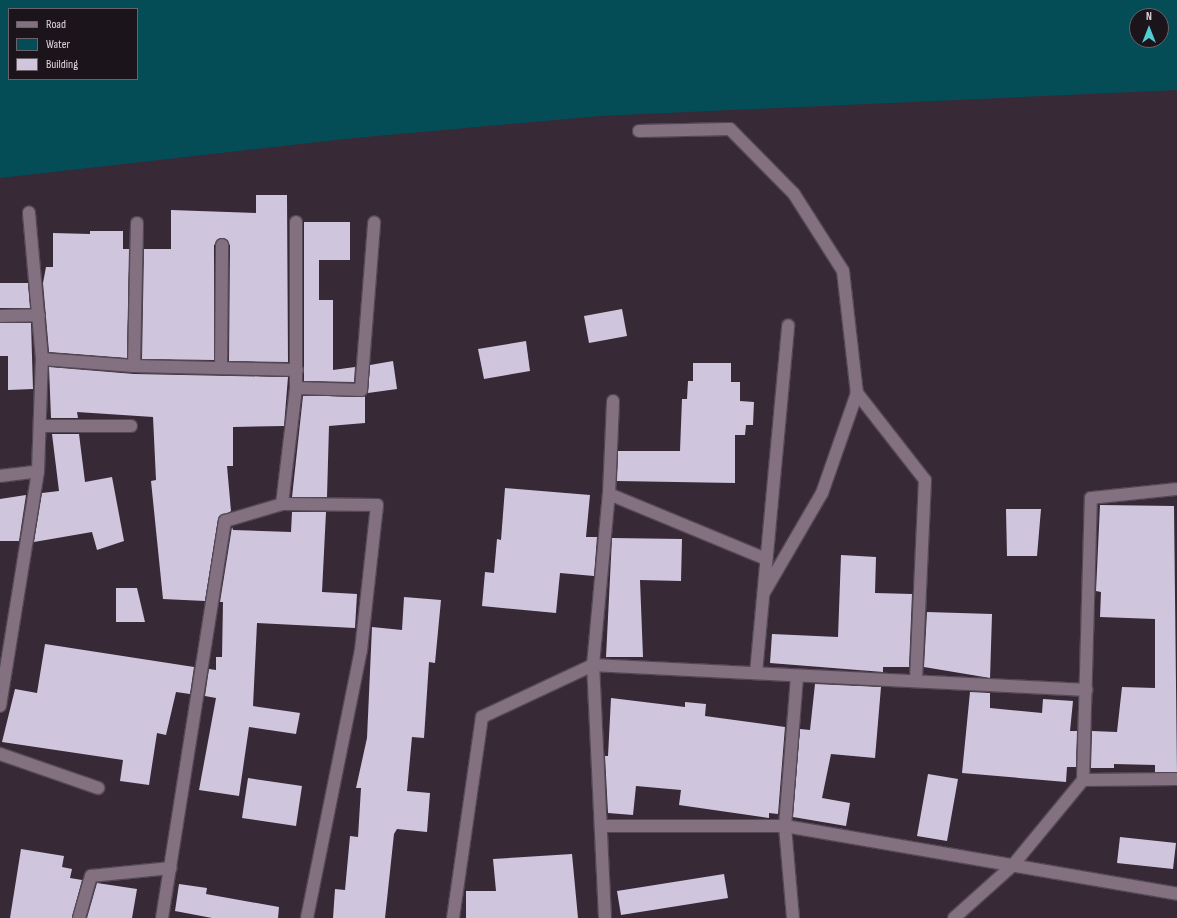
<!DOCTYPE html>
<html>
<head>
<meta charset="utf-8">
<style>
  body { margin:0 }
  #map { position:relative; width:1177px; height:918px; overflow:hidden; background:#382937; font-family:"Sofia Sans Condensed",sans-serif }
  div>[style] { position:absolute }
  .water>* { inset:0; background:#044d57 }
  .building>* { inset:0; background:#cfc6de }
  .roads { filter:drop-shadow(1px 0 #554855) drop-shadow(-1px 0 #554855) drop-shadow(0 1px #554855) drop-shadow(0 -1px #554855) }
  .street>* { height:12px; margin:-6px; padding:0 6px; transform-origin:6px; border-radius:6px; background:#837081 }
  span { translate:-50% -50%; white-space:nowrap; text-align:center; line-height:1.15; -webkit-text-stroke:4px #1b141b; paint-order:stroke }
  .legend { position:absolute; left:8px; top:8px; width:130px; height:72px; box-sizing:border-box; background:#1b141b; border:1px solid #6a6169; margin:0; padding:5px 7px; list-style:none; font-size:12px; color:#e0d5df }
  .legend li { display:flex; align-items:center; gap:8px; height:20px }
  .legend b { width:20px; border:1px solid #6a6169 }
  .north { position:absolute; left:1129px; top:8px; width:40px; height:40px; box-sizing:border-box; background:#1b141b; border:1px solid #6a6169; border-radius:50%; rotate:0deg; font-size:11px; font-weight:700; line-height:16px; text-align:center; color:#e0d5df }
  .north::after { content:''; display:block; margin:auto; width:14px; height:18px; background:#51ccd1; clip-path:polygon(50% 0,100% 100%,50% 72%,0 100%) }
</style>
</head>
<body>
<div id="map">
  <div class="water">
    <div style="clip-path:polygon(evenodd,0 0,1177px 0,1177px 90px,600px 116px,344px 139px,0 178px,0 0,9px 9px,137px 9px,137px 79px,9px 79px,9px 9px,0 0,1137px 16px,1161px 16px,1161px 40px,1137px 40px,1137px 16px)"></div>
  </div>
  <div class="building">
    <div style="clip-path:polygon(256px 195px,287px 195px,288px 362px,229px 361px,230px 245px,222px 238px,214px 245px,214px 360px,142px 359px,144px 249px,171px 249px,171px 210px,256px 213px)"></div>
    <div style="clip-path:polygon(304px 222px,350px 222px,350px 260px,319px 260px,319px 300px,333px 300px,333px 370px,355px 367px,354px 382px,304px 381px)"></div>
    <div style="clip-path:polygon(90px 231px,123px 231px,123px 249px,129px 249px,127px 358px,49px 352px,43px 283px,46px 267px,53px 267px,53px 233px,90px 234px)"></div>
    <div style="clip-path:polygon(0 283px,28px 283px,30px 308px,0 308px)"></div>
    <div style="clip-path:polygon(622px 309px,627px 336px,589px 343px,584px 316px)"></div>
    <div style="clip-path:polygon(0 323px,31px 323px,33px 389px,8px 390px,8px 356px,0 356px)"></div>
    <div style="clip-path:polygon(526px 341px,530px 371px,484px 379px,478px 349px)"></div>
    <div style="clip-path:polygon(393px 361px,397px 389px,368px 393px,370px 365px)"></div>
    <div style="clip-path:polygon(693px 363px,731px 363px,731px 382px,740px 382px,740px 401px,754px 402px,753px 425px,746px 425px,745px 435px,735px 435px,735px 483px,617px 481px,618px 451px,680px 451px,682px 399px,687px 399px,688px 381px,693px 381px)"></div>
    <div style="clip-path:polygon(49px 367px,134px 374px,288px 377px,284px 426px,233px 427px,233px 466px,227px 466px,231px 511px,218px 520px,205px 601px,163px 599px,151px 481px,156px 480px,153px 417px,77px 412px,78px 418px,51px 418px)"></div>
    <div style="clip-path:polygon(303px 396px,365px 396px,365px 423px,329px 426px,327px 497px,292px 497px)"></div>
    <div style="clip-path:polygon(52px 434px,79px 434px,85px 482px,112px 477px,124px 541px,97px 550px,92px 532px,34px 542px,42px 493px,59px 491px)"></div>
    <div style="clip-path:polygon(505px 488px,590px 495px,586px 537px,597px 537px,594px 576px,560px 573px,556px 613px,482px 606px,485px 572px,494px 573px,497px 539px,501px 540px)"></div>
    <div style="clip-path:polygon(26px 495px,19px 541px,0 541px,0 499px)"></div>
    <div style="clip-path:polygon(1100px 505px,1174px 506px,1177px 772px,1155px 772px,1155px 765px,1114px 764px,1114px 768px,1091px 768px,1092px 731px,1117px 732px,1122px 687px,1155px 688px,1155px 619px,1100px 617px,1101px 592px,1096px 591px)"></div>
    <div style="clip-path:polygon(1006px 509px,1041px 509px,1037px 556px,1007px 556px)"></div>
    <div style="clip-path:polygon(292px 512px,326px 512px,322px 592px,357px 594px,355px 628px,257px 623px,253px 706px,300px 713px,296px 734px,249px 727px,239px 796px,199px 790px,216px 698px,205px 696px,209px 669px,216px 670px,216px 657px,222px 657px,223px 602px,220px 602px,232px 527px,233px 530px,291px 532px)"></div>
    <div style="clip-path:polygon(612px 538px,682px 539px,681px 581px,640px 580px,643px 657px,606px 657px)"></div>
    <div style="clip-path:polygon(841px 555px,876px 557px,875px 593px,912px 594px,909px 667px,883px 667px,883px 672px,770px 663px,772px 634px,838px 637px)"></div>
    <div style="clip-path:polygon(116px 588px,137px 588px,145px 622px,116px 622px)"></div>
    <div style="clip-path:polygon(404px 597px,441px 600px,435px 663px,429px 662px,424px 738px,412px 737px,407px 791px,430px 793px,427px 832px,397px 829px,394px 834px,385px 918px,333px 918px,335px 889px,345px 890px,350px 836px,358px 837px,361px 788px,356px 788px,367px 738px,372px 627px,402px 630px)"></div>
    <div style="clip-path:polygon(927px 612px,992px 614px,990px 678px,924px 667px)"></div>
    <div style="clip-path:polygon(45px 644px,194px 667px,190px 694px,176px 692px,166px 735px,157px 733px,149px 785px,120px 781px,123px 760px,2px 742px,15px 689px,37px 693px)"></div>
    <div style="clip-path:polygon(815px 684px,881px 687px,875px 758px,831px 754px,822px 798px,850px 803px,846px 826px,793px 817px,800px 729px,810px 730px)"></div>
    <div style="clip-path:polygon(970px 692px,990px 693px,990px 708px,1042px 713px,1043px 699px,1073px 701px,1070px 731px,1077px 731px,1076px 767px,1067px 767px,1066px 782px,962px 773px)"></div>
    <div style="clip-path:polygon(611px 698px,685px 707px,685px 702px,706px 704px,705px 716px,785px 727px,778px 814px,769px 813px,769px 818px,679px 805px,681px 790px,636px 786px,633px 815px,608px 813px,605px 756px,608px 756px)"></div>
    <div style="clip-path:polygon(928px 774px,958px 779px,947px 841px,917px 836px)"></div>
    <div style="clip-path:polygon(248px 778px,302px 786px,296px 826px,242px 818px)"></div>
    <div style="clip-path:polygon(1120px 837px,1176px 843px,1173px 869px,1117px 863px)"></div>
    <div style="clip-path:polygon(21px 849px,64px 856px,62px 867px,72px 869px,70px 878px,82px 880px,72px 918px,10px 918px)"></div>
    <div style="clip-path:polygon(572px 854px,578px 918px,466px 918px,466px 891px,496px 891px,493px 859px)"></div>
    <div style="clip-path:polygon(724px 874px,728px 898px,621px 915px,617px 891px)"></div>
    <div style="clip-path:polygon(97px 883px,137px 889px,132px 918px,87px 918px)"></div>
    <div style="clip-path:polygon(179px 884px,207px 888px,206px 894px,279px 907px,278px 918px,212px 918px,175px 911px)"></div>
  </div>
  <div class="roads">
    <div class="street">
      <div style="left:639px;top:131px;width:91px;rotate:-1.3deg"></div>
      <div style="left:730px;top:129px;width:91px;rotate:45.4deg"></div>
      <div style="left:794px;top:194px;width:91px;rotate:57.5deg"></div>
      <div style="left:843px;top:271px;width:123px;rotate:83.5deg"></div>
      <div style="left:857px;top:393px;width:110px;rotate:52deg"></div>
      <div style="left:925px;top:480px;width:201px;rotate:92.6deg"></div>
      <div style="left:0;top:316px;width:39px;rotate:-1deg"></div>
      <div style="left:42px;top:359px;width:92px;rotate:4.4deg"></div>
      <div style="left:134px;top:366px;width:163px;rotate:1.4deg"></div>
      <div style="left:134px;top:366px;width:143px;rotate:-88.8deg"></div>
      <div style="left:221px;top:368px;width:123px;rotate:-89.5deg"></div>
      <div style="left:296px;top:388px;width:65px;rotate:1.8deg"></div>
      <div style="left:361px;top:390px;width:168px;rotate:-85.5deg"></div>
      <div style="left:40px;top:426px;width:91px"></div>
      <div style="left:0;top:476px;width:38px;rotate:-7deg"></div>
      <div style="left:609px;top:494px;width:170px;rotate:22.5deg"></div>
      <div style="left:282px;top:504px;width:117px;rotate:-83.1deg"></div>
      <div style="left:296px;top:388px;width:166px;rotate:-90deg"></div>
      <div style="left:765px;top:591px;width:113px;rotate:-59.8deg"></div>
      <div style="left:822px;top:493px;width:106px;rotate:-70.7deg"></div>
      <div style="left:756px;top:673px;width:349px;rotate:-84.7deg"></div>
      <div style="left:0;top:706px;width:238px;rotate:-80.8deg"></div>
      <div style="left:38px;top:471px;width:112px;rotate:-88deg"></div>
      <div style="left:42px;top:359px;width:147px;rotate:-95.1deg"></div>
      <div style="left:0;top:754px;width:104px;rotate:19.1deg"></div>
      <div style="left:1083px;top:780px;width:282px;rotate:-88.4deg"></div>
      <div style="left:1091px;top:498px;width:86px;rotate:-6deg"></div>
      <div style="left:601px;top:826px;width:184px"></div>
      <div style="left:785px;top:826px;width:398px;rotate:9.8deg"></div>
      <div style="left:79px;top:918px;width:44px;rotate:-74.1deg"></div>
      <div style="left:91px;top:876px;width:80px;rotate:-5.7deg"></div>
      <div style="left:162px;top:918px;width:402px;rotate:-81deg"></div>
      <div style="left:225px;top:521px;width:59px;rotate:-16.6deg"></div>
      <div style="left:282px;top:504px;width:95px;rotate:0.6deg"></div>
      <div style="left:377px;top:505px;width:146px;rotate:96.3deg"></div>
      <div style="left:361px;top:650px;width:273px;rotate:101.4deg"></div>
      <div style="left:453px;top:918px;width:203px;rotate:-81.8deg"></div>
      <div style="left:482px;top:717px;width:123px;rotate:-25.1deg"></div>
      <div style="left:593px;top:665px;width:494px;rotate:2.9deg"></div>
      <div style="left:605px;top:918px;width:253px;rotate:-92.7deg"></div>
      <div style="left:593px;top:665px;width:172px;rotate:-84.7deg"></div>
      <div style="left:609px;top:494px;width:93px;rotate:-87.5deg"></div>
      <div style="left:793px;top:918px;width:92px;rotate:-95deg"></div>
      <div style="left:785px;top:826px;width:150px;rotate:-85.4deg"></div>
      <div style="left:954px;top:918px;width:79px;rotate:-41.9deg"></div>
      <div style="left:1013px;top:865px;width:110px;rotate:-50.5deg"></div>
      <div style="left:1083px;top:780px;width:94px;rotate:-0.6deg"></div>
    </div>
  </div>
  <ul class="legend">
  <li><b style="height:5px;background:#837081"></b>Road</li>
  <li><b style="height:11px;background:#044d57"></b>Water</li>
  <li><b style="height:11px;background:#cfc6de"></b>Building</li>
  </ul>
  <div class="north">N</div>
</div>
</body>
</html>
